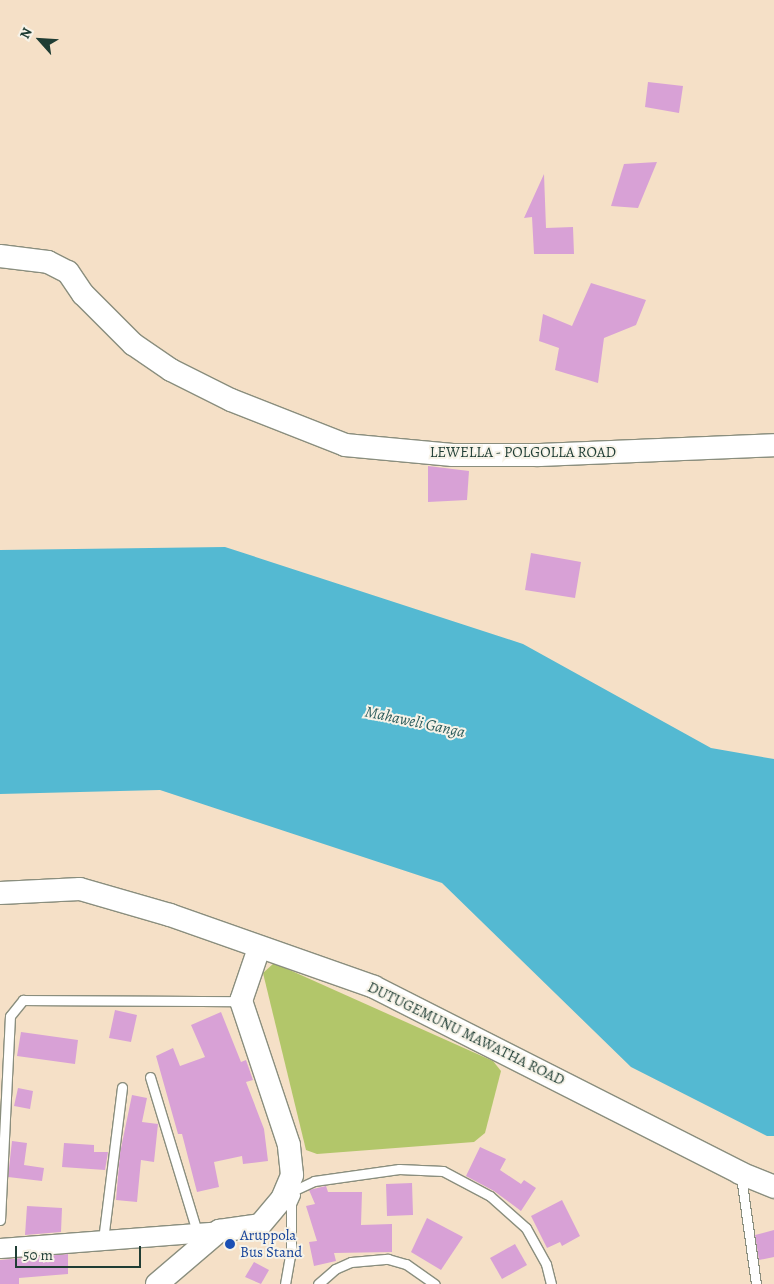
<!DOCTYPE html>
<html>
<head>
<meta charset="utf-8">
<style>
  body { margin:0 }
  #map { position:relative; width:774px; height:1284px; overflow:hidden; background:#f5e0c7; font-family:Alegreya,serif }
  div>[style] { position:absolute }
  .green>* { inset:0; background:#b2c66a }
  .water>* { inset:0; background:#54b9d2 }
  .building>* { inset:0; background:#d8a1d6 }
  .roads { filter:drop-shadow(1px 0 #8a8e7e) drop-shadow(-1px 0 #8a8e7e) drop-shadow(0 1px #8a8e7e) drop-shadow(0 -1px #8a8e7e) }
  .service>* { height:9px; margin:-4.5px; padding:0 4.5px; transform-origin:4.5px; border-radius:4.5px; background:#fff }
  .minor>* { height:19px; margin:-9.5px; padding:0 9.5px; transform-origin:9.5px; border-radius:9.5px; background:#fff }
  .tertiary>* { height:22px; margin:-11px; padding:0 11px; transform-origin:11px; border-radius:11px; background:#fff }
  .dots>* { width:14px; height:14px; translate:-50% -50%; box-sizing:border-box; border:2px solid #f7f3e8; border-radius:50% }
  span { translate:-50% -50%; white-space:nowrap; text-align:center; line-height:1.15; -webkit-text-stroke:4px #f7f3e8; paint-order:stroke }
  .street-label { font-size:15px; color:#1f3d34 }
  .transit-label { font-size:15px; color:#164399 }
  .left { translate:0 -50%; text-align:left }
  .water-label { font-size:16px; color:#2c5c5c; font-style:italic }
  .north { position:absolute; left:15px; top:15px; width:50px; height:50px; -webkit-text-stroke:4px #f7f3e8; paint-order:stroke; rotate:296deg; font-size:14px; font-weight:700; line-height:20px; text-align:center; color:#1f3d34 }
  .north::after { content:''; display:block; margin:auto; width:18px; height:22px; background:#1f3d34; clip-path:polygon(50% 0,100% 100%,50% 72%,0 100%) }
  .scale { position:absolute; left:15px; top:1246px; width:126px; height:22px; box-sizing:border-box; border:2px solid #1f3d34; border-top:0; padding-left:6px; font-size:15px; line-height:18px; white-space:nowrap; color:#1f3d34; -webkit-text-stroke:4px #f7f3e8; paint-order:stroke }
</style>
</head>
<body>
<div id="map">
  <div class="green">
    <div style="clip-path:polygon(274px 963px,493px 1061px,501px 1071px,485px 1133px,474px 1142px,317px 1154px,306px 1150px,263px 973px)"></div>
  </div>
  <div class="water">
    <div style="clip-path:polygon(225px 547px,523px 644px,711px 748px,774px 759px,774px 1136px,767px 1136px,631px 1067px,442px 883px,160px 790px,0 794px,0 550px)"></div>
  </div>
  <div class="building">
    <div style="clip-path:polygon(648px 82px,683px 86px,679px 113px,645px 107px)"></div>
    <div style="clip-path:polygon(657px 162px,638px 208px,611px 206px,624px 164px)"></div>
    <div style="clip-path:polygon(544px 174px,546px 228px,573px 227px,574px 254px,534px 254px,532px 217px,524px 218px)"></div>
    <div style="clip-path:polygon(591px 283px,646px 300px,636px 325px,604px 338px,598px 383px,555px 370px,559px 348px,539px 341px,543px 314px,572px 326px)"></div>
    <div style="clip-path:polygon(428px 466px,469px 471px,467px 500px,428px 502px)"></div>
    <div style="clip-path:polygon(531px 553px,581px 562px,575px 598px,525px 590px)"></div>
    <div style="clip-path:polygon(115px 1010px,137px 1015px,131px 1042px,109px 1038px)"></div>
    <div style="clip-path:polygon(221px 1012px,241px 1062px,246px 1060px,253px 1080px,246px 1082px,264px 1129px,268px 1161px,243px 1164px,242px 1156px,214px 1162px,219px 1187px,197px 1192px,182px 1134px,178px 1134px,156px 1056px,173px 1048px,180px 1066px,205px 1057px,191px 1025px)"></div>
    <div style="clip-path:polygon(21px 1032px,78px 1040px,75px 1064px,17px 1056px)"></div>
    <div style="clip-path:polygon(18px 1088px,33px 1091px,30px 1109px,14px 1106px)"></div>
    <div style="clip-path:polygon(132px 1095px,147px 1098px,142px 1122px,158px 1124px,154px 1162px,141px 1160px,137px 1202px,116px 1200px,120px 1153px)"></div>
    <div style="clip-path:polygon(12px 1141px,27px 1143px,24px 1165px,44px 1168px,42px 1181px,8px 1177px)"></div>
    <div style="clip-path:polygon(64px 1143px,94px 1145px,94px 1152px,108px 1152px,105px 1170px,62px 1167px)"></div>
    <div style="clip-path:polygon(480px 1147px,506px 1159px,500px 1170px,521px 1184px,524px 1180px,536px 1188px,521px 1211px,494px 1191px,466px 1176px)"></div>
    <div style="clip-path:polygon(412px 1183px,413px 1215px,387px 1216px,386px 1184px)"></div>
    <div style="clip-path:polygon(326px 1186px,328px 1192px,362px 1192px,361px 1225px,392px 1224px,392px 1252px,334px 1253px,336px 1261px,314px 1266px,309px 1242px,317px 1241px,306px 1206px,315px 1204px,309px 1190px)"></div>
    <div style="clip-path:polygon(562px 1200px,580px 1236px,562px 1246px,560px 1242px,547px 1248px,531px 1216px)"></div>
    <div style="clip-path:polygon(27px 1206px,62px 1208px,61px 1232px,25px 1235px)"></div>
    <div style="clip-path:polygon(427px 1218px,463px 1237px,441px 1270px,411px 1252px)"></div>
    <div style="clip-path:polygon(774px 1230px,774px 1257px,759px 1260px,755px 1235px)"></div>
    <div style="clip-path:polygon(515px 1244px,527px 1265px,502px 1279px,490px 1258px)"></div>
    <div style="clip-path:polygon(68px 1254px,68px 1274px,19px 1278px,19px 1284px,0 1284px,0 1260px)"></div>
    <div style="clip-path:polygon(254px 1262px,269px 1270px,261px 1284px,245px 1277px)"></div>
  </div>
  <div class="roads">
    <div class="service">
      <div style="left:150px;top:1077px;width:162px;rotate:73.1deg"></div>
      <div style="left:741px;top:1176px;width:109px;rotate:82.1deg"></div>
      <div style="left:297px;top:1189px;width:19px;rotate:-25deg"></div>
      <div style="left:314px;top:1181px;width:86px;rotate:-8deg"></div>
      <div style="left:399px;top:1169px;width:44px;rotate:2.6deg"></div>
      <div style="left:443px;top:1171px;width:53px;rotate:28deg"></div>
      <div style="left:490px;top:1196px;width:48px;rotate:41.6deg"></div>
      <div style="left:526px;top:1228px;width:41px;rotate:60.9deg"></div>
      <div style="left:546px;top:1264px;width:21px;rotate:76deg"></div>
      <div style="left:0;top:1220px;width:204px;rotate:-87.2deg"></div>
      <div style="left:10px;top:1016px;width:21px;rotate:-51deg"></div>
      <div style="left:23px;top:1000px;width:218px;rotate:0.3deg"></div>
      <div style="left:103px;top:1240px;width:154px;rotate:-82.9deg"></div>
      <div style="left:285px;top:1284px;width:34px;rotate:-80deg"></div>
      <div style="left:291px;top:1251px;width:47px;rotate:-90deg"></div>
      <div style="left:291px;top:1204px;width:10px;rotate:-66deg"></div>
      <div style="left:318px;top:1284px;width:23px;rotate:-41deg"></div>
      <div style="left:335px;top:1269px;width:17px;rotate:-24deg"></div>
      <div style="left:351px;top:1262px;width:37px;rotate:-5deg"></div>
      <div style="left:388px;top:1259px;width:19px;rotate:16deg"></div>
      <div style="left:406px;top:1264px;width:35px;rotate:35deg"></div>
    </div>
    <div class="minor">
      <div style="left:0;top:1248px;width:220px;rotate:-4.4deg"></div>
    </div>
    <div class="tertiary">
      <div style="left:0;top:256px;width:48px;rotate:7.1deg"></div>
      <div style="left:48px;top:262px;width:22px;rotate:27deg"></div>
      <div style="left:68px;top:272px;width:27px;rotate:56deg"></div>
      <div style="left:83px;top:294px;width:71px;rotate:45deg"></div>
      <div style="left:133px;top:344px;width:46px;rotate:34.4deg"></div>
      <div style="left:171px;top:370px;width:67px;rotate:26.6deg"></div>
      <div style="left:231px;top:400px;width:123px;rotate:21.5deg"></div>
      <div style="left:345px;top:445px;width:108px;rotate:5.3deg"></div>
      <div style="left:453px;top:455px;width:86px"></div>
      <div style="left:539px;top:455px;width:235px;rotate:-2.4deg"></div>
      <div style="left:0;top:893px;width:80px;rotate:-2.9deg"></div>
      <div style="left:80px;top:889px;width:94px;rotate:16.1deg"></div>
      <div style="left:170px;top:915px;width:216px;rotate:19.4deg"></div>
      <div style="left:374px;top:987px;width:411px;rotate:26.9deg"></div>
      <div style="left:740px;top:1173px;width:37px;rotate:22deg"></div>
      <div style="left:157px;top:1284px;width:82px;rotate:-40.5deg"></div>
      <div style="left:219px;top:1231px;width:41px;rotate:-8.3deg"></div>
      <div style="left:260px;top:1225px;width:34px;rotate:-50deg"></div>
      <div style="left:282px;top:1199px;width:26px;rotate:-67deg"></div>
      <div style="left:292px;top:1175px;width:30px;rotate:-96deg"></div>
      <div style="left:289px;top:1145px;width:152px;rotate:-108.4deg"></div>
      <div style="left:241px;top:1001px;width:56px;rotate:-71.2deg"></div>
    </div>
  </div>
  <div class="dots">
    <div style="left:230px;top:1244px;background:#1a4fb4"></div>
  </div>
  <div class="street-label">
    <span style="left:523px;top:453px">LEWELLA - POLGOLLA ROAD</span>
    <span style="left:466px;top:1034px;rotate:26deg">DUTUGEMUNU MAWATHA ROAD</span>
  </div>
  <div class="transit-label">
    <span class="left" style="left:240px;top:1244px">Aruppola<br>Bus Stand</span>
  </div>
  <div class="water-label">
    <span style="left:415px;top:722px;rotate:12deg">Mahaweli Ganga</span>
  </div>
  <div class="north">N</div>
  <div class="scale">50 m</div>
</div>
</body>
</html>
